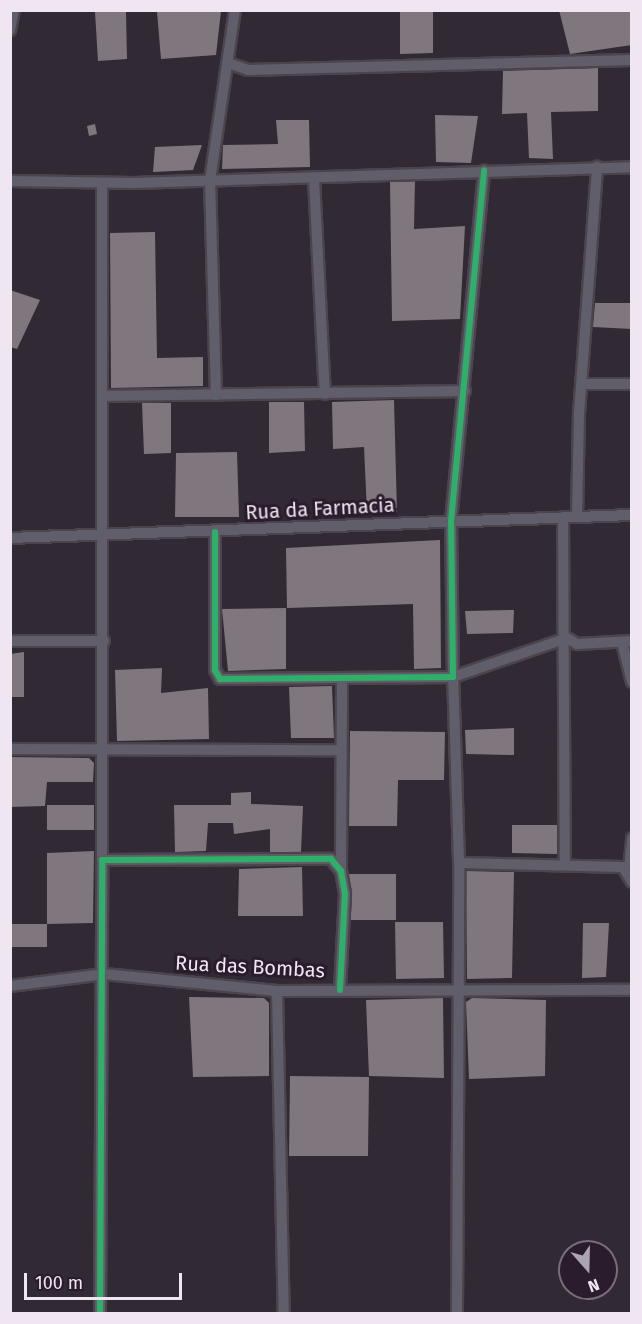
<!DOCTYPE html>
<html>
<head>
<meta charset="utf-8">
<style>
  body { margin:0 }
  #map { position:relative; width:642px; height:1324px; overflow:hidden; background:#312933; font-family:"Fira Sans",sans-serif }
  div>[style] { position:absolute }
  .building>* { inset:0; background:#80777e }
  .roads { filter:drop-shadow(2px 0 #4b444d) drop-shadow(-2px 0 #4b444d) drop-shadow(0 2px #4b444d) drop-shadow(0 -2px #4b444d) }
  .minor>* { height:10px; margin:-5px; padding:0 5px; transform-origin:5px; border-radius:5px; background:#605e6a }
  .cycleway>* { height:6px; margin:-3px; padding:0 3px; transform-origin:3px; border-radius:3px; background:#2db169 }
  span { translate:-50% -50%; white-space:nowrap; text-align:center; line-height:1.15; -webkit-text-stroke:6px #2a1c2c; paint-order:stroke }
  .street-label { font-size:20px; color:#efe6f1 }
  .frame { position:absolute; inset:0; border:12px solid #efe6f1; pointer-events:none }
  .north { position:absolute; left:558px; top:1240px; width:60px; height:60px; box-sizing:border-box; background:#2a1c2c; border:2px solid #796d7b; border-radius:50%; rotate:160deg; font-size:16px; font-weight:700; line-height:24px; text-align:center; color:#efe6f1 }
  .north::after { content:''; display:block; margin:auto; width:21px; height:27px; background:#aca4ae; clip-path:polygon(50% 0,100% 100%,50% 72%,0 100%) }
  .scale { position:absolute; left:24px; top:1273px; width:158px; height:27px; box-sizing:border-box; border:3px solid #efe6f1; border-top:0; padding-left:8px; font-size:18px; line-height:21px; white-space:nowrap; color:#efe6f1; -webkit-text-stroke:4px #2a1c2c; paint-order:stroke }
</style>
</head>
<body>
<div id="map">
  <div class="building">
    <div style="clip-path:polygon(189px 10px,221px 11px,216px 55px,161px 59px,157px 12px)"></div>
    <div style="clip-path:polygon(400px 10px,433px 10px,433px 53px,400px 54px)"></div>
    <div style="clip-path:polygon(559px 10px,632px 10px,632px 45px,570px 54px)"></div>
    <div style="clip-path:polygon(95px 12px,126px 12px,127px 59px,98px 61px)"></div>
    <div style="clip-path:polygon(598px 68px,598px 111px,551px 112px,553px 159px,529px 158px,527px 113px,502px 114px,503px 71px)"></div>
    <div style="clip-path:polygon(435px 115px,478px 116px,471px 163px,436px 162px)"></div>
    <div style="clip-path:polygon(276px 120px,309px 120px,310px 167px,222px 169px,223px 145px,278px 144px)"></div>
    <div style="clip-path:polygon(95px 124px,97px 134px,89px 136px,87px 126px)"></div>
    <div style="clip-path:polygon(202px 145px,193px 170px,153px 172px,155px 147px)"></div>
    <div style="clip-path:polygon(415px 181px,414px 229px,465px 226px,460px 319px,392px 321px,390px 182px)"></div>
    <div style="clip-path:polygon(155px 232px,157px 358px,203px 357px,203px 386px,111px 388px,110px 233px)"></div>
    <div style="clip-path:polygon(10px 290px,40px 300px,17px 349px,10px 347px)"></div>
    <div style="clip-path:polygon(595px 303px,632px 303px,632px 329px,593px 327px)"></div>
    <div style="clip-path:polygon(394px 400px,397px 512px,367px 513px,364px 447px,333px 449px,332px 402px)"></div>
    <div style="clip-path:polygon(269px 402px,304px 402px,305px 451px,269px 453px)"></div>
    <div style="clip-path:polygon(142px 403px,171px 403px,171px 453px,144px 454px)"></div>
    <div style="clip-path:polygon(237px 452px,239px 517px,175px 517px,176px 453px)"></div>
    <div style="clip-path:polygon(440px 540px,441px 668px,414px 669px,413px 604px,287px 608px,286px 548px)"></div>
    <div style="clip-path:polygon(286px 608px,286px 669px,228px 671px,222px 609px)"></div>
    <div style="clip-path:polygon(514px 610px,513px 633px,467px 634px,465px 611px)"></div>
    <div style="clip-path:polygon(24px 652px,24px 697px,10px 697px,10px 654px)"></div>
    <div style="clip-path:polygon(162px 668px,161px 693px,208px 688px,209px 739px,117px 741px,115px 670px)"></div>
    <div style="clip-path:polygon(332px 686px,334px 738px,291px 738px,289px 687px)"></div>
    <div style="clip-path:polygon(514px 728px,514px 755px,466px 754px,465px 730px)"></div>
    <div style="clip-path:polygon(350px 731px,445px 732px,444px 780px,398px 780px,397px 826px,349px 826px)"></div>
    <div style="clip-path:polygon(10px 757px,89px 758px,94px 763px,93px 782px,47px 782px,45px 806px,10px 807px)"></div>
    <div style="clip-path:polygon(251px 792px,251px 804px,303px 806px,301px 852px,270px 852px,270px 829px,234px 834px,233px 823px,208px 823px,206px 851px,175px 852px,174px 805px,231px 805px,231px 793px)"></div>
    <div style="clip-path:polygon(47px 805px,94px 805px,94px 830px,47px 830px)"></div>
    <div style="clip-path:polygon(512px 825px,557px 825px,557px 854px,512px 853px)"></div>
    <div style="clip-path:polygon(94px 851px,93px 923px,47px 924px,47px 853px)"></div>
    <div style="clip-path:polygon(302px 867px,303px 916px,238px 916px,239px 869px)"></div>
    <div style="clip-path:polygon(466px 871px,514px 872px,512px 978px,467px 979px)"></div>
    <div style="clip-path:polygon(349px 874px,396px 874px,396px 920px,351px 920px)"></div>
    <div style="clip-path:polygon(395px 922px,443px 922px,444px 978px,396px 979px)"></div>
    <div style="clip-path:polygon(583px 923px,609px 923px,606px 977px,582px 978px)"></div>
    <div style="clip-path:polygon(10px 924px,47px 924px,47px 947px,10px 947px)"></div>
    <div style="clip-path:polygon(189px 997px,264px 998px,269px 1003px,269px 1076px,193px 1077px)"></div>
    <div style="clip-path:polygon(443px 998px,444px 1078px,369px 1076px,366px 1000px)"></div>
    <div style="clip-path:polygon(472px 998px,546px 1000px,545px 1076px,469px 1079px,466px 1002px)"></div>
    <div style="clip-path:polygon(290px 1076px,369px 1077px,368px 1156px,289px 1156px)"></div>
  </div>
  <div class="roads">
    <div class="minor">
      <div style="left:10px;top:30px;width:20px;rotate:-79deg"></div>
      <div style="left:231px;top:64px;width:18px;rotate:19deg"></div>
      <div style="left:248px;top:70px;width:384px;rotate:-1.5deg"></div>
      <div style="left:314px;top:179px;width:215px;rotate:87.1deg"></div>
      <div style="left:10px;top:181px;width:124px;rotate:0.9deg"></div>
      <div style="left:134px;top:183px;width:498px;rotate:-1.8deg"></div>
      <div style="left:582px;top:384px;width:50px"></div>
      <div style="left:216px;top:395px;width:214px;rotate:-91.6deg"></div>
      <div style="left:210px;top:181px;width:173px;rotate:-81.7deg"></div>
      <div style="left:104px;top:396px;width:361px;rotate:-0.8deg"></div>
      <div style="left:563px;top:517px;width:348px;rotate:89.7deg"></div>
      <div style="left:577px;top:517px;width:103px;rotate:-88.9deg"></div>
      <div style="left:579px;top:414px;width:248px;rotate:-85.8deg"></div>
      <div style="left:215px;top:532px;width:138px;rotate:90deg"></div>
      <div style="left:215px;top:670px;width:10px;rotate:61deg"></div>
      <div style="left:220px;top:679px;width:233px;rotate:-0.5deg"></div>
      <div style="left:453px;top:677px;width:156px;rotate:-90.7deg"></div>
      <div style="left:451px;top:521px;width:352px;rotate:-84.6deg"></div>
      <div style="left:10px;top:538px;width:622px;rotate:-2.12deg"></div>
      <div style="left:10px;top:641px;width:94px"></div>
      <div style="left:622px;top:642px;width:41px;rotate:76deg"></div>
      <div style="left:10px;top:749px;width:331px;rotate:0.2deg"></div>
      <div style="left:102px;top:860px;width:677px;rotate:-90deg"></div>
      <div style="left:459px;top:863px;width:186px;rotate:-91.8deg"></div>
      <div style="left:453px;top:677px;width:120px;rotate:-18.9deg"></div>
      <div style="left:567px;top:638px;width:12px;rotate:31deg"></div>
      <div style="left:577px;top:644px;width:55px;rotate:-3.1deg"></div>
      <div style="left:629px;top:869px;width:31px;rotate:-84deg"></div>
      <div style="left:341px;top:871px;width:192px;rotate:-89.7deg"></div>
      <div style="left:10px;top:986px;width:95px;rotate:-7.3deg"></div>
      <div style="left:104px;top:974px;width:174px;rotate:5.6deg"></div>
      <div style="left:277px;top:991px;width:355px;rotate:-0.2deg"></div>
      <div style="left:277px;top:991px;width:323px;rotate:88.8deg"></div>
      <div style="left:100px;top:1314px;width:454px;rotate:-89.7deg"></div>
      <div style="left:102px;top:860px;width:229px;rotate:-0.3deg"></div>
      <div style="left:331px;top:859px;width:16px;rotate:50deg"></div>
      <div style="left:341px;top:871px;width:23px;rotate:80deg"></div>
      <div style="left:345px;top:894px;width:96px;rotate:93deg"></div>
      <div style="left:457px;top:1314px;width:451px;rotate:-89.7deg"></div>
      <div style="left:459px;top:863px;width:164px;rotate:1.4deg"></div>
      <div style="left:623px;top:867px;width:17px;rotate:59deg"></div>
    </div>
  </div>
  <div class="cycleway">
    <div style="left:215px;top:532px;width:138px;rotate:90deg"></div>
    <div style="left:215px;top:670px;width:10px;rotate:61deg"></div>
    <div style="left:220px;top:679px;width:233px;rotate:-0.5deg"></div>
    <div style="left:453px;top:677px;width:156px;rotate:-90.7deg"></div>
    <div style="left:451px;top:521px;width:352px;rotate:-84.6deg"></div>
    <div style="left:100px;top:1314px;width:454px;rotate:-89.7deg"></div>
    <div style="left:102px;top:860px;width:229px;rotate:-0.3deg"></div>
    <div style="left:331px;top:859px;width:16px;rotate:50deg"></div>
    <div style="left:341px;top:871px;width:23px;rotate:80deg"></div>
    <div style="left:345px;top:894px;width:96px;rotate:93deg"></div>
  </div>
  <div class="street-label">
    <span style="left:320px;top:509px;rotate:-3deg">Rua da Farmacia</span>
    <span style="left:250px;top:967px;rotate:3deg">Rua das Bombas</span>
  </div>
  <div class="frame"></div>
  <div class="north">N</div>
  <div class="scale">100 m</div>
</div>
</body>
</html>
